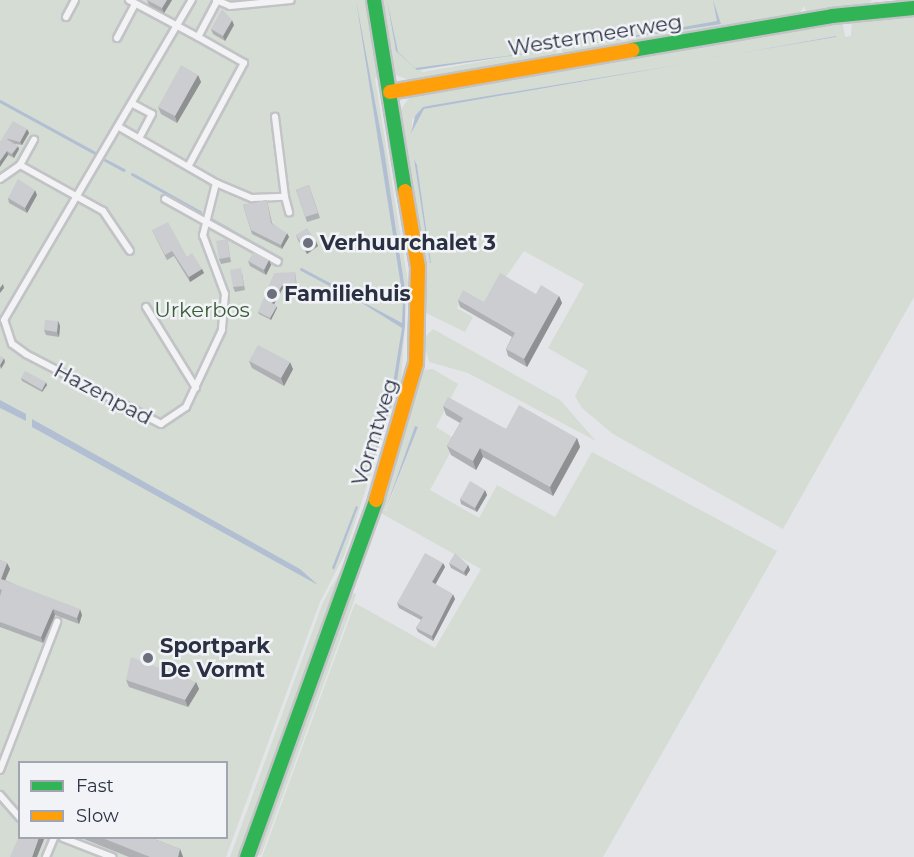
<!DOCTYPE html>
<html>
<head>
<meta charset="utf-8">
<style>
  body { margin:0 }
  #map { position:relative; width:914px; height:857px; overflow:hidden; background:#e4e5e8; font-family:Montserrat,sans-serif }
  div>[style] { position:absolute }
  .green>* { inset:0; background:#d4dcd4 }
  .water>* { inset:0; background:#b2bfd2 }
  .stream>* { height:3px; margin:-1.5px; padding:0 1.5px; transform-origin:1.5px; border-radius:1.5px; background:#b2bfd2 }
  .roads { filter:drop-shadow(2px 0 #c2c3c6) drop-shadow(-2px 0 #c2c3c6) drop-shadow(0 2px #c2c3c6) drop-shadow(0 -2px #c2c3c6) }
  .lane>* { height:6px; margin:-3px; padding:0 3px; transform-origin:3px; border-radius:3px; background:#f3f3f5 }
  .fast>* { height:14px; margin:-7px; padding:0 7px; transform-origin:7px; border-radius:7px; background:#30b455 }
  .slow>* { height:14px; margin:-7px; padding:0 7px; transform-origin:7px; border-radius:7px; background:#ff9f0a }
  .wall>* { inset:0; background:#afb0b3 }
  .shaded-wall>* { inset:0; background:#8f9092 }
  .building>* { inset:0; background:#cccdd0 }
  .dots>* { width:16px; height:16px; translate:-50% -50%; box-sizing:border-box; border:3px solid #f1f3f7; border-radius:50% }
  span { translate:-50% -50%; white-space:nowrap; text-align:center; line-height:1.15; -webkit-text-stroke:5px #f1f3f7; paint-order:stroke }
  .street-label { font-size:21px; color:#2a3142 }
  .poi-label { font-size:21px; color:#2a3142; font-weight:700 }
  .left { translate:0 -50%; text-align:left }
  .park-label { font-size:21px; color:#3b5d37 }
  .legend { position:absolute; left:18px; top:761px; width:210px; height:78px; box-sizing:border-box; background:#f1f3f7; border:2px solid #a1a5af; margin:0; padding:8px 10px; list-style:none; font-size:18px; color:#2a3142 }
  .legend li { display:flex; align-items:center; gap:12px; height:30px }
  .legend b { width:30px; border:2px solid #a1a5af }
</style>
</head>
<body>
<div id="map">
  <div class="green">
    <div style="clip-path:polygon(evenodd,0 0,872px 0,867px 7px,807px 14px,804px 6px,796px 19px,566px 55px,559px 48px,554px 59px,411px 81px,396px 75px,375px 78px,408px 282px,401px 381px,344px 556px,320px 602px,226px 857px,0 857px,0 0,533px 52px,423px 72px,421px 71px,421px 70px,533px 52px,0 0,394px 212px,405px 289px,404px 319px,402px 277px,394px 212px,0 0,20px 762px,226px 762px,226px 838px,20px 838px,20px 762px)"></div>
    <div style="clip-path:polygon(evenodd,914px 13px,914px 297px,783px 529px,613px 434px,582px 408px,575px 396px,588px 371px,548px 348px,584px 284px,524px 251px,486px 305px,465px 294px,457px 308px,473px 317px,465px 332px,426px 313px,399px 112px,411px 95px,842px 19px,845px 37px,851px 36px,852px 18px,914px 13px,836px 36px,836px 37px,712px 58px,713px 58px,836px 36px,914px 13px,689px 63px,424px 109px,412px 133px,412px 120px,423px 107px,433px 105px,689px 63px,914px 13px,414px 159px,417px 165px,431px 263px,430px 262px,414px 159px)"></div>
    <div style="clip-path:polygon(433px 329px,560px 400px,596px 441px,468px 373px,429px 362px,423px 339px)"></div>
    <div style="clip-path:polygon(evenodd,433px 369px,458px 384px,436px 427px,457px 440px,430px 490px,479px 518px,497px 485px,555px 517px,592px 452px,777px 551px,603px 857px,262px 857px,355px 603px,435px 648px,481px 569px,379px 512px,422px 370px,433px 369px,415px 426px,418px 427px,386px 511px,385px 511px,415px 426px)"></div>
    <div style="clip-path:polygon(342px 568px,243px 857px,230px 857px,323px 602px)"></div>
    <div style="clip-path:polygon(350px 592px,356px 594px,354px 601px,261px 855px,251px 857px)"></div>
  </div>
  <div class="water">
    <div style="clip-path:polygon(356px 0,384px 150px,405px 289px,405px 326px,395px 395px,363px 490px,390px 402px,402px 328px,346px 293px,402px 323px,403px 299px)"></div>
    <div style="clip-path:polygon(387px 0,398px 52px,415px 68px,551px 50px,417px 70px,396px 51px)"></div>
    <div style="clip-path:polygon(713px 0,721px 24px,570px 47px,717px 21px)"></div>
    <div style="clip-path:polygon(836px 36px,836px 37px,712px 58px,713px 58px)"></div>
    <div style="clip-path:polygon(689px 63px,424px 109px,411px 134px,415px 116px,423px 107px,433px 105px)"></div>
    <div style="clip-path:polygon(414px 159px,417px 165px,431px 263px,430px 263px)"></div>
    <div style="clip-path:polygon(0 400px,26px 414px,26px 421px,0 408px)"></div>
    <div style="clip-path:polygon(32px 419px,300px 569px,318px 585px,32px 427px)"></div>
    <div style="clip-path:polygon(415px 426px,418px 427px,385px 511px)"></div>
    <div style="clip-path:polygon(356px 506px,358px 507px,334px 570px,332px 568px)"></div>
  </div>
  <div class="stream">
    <div style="left:0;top:101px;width:108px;rotate:28.7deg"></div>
    <div style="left:105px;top:160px;width:21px;rotate:28deg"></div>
    <div style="left:132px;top:174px;width:78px;rotate:29.2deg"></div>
    <div style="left:211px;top:219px;width:81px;rotate:29.7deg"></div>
    <div style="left:301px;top:269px;width:51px;rotate:28.1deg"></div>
  </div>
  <div class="roads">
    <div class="lane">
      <div style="left:129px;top:0;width:78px;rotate:28.2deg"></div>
      <div style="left:216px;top:0;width:15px;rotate:23deg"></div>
      <div style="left:230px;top:6px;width:61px;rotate:-5.6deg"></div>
      <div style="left:66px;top:17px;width:19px;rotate:-62deg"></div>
      <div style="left:117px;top:38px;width:38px;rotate:-62deg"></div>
      <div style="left:133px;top:104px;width:21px;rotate:28deg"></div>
      <div style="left:152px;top:114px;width:27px;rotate:118deg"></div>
      <div style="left:119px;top:127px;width:112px;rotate:30deg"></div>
      <div style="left:216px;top:183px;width:54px;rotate:104deg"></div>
      <div style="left:203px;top:235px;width:63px;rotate:69.6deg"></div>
      <div style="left:225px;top:294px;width:36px;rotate:95deg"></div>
      <div style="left:222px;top:330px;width:85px;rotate:115.1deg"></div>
      <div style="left:186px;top:407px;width:30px;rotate:146deg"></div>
      <div style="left:161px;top:424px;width:152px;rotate:-152.6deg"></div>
      <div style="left:26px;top:354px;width:17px;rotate:-144deg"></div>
      <div style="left:12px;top:344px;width:25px;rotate:-108deg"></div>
      <div style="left:4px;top:320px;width:371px;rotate:-59.6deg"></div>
      <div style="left:20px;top:165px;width:29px;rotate:-61deg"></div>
      <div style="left:189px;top:165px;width:116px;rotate:-61.7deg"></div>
      <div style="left:244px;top:63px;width:53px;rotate:-150.5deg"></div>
      <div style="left:198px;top:37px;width:41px;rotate:-62.2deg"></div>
      <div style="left:0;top:179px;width:24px;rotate:-35deg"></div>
      <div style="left:20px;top:165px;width:95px;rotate:29deg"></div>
      <div style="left:103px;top:211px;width:48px;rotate:56deg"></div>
      <div style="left:216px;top:183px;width:39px;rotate:23deg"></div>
      <div style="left:252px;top:198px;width:33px;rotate:-2deg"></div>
      <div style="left:285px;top:197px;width:81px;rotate:-97.1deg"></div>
      <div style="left:285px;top:197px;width:16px;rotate:75deg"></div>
      <div style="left:165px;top:199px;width:129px;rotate:29.1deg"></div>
      <div style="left:146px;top:307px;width:95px;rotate:58.3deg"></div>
      <div style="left:0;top:770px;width:159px;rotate:-68.9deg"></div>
      <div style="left:0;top:795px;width:30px;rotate:49deg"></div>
      <div style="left:63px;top:838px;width:53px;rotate:21.2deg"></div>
      <div style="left:46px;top:857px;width:21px;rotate:-67deg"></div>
    </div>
    <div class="fast">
      <div style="left:374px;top:0;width:193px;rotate:80.8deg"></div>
      <div style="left:632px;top:50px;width:203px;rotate:-9.6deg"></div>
      <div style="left:832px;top:16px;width:82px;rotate:-5.6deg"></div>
      <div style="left:247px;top:857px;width:380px;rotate:-70.1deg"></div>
    </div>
    <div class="slow">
      <div style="left:390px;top:92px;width:246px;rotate:-9.8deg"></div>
      <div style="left:376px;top:500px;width:143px;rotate:-73.7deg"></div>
      <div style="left:416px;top:363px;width:96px;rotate:-88.8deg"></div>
      <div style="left:418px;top:267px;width:77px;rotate:-99.7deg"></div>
    </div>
  </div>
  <div class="wall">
    <div style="clip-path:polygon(147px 0,172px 0,164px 13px,149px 5px)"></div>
    <div style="clip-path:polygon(234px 25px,225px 41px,213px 34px,211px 29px)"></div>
    <div style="clip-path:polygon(198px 75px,201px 82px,177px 123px,161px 114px,158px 107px)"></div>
    <div style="clip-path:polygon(27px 129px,29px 133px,22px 145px,15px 144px,19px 149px,14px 158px,8px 155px,0 166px,0 142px)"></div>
    <div style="clip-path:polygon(309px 185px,320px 218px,307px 222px,296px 190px)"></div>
    <div style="clip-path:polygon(37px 195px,27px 213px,9px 203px,8px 198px)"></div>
    <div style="clip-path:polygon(267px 200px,272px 223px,289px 237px,282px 249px,252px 234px,243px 205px)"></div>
    <div style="clip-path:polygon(152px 230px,202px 269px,204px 273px,190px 282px,174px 256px,167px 260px)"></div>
    <div style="clip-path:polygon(296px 235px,318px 246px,307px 254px,298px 240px)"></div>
    <div style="clip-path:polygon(227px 239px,228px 244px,231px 262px,221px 264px,219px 259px)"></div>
    <div style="clip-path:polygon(269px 260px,271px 265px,266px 275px,250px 266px,248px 261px)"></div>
    <div style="clip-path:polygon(295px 272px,297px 287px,283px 288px,274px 304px,277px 308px,271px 320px,259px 314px,258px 312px)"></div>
    <div style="clip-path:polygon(242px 273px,245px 290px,235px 292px,233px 287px)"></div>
    <div style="clip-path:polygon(536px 294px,559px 296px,562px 303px,527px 367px,508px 356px,506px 349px,512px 337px,460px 307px,458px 300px,484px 302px)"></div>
    <div style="clip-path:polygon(58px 321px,60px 326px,59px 337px,46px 335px,44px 330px)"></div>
    <div style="clip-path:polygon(249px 361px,293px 369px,284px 386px,252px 368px)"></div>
    <div style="clip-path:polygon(21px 378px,47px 385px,42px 392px,22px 381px)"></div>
    <div style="clip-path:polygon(443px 406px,506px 429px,577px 438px,580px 447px,553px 496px,483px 457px,476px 470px,451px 455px,447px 446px,460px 423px,446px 415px)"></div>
    <div style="clip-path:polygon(485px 490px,487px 495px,477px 512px,461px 504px,460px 499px)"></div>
    <div style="clip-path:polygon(0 560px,7px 563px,10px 569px,5px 580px,82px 615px,79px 624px,55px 615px,43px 643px,0 627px)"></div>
    <div style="clip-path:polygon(443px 563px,445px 567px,435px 584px,455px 599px,433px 641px,418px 632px,416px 628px,421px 620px,399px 608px,397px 603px)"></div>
    <div style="clip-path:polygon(449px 563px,468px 565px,470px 570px,466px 576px,451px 568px)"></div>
    <div style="clip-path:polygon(126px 680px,196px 682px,199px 689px,188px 707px,129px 687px)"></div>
    <div style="clip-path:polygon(79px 837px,149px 837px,180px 849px,183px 857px,129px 857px)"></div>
  </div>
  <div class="shaded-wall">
    <div style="clip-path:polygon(167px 0,172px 0,164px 13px,162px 8px)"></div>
    <div style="clip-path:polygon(232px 20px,234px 25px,225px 41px,223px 36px)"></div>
    <div style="clip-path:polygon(198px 75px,201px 82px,177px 123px,175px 116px)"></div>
    <div style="clip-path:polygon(27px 129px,29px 133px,22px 145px,20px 142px)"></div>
    <div style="clip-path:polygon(18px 146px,19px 149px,14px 158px,12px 154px)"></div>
    <div style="clip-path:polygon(7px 151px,8px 155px,0 167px,0 161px)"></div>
    <div style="clip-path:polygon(35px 190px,37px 195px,27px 213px,25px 208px)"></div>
    <div style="clip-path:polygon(287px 233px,289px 237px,282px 249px,281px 245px)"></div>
    <div style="clip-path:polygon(316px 241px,318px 246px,307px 254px,305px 249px)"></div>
    <div style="clip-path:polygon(269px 260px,271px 265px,266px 275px,264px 270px)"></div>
    <div style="clip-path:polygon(202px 269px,204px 273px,190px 282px,189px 277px)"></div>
    <div style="clip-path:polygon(3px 284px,4px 288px,0 293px,0 288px)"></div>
    <div style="clip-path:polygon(282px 285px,283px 288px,273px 306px,272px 303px)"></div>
    <div style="clip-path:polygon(559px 296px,562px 303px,527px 367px,524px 359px)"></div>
    <div style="clip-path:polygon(277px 306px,277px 308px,271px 320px,270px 318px)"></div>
    <div style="clip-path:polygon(58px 321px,60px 326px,59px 337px,57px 332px)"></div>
    <div style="clip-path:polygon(4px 358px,5px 362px,1px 369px,0 365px)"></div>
    <div style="clip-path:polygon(290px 362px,293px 369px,284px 386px,281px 378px)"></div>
    <div style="clip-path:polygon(46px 382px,47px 385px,42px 392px,42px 390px)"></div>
    <div style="clip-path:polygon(577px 438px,580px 447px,553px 496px,550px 487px)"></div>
    <div style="clip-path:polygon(480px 448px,483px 457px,476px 470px,473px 461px)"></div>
    <div style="clip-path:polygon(485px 490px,487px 495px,477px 512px,475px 508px)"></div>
    <div style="clip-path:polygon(7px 563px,10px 569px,3px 585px,1px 579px)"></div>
    <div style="clip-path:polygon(443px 563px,445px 567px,434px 587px,432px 582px)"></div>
    <div style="clip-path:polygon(468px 565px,470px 570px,466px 576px,464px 572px)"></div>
    <div style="clip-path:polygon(453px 594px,455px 599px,433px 641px,432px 636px)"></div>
    <div style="clip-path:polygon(53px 609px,55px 615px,43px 643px,41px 637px)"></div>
    <div style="clip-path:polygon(80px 609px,82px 615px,79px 624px,77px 618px)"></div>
    <div style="clip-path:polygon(196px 682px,199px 689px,188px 707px,185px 700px)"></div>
    <div style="clip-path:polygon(39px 837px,45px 837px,37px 857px,32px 857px)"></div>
    <div style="clip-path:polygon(180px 849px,183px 857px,178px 857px)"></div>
  </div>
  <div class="building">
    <div style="clip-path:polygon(147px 0,167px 0,162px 8px)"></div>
    <div style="clip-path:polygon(222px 9px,232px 20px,223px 36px,211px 29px)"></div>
    <div style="clip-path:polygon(181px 65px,198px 75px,175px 116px,158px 107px)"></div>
    <div style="clip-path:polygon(13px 121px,27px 129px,20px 142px,5px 138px,18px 146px,12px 154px,7px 151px,0 161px,0 142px)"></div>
    <div style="clip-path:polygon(18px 179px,35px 190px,25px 208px,8px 198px)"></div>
    <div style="clip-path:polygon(309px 185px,318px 213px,305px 217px,296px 190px)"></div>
    <div style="clip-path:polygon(267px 200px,271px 223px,287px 233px,281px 245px,251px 230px,243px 205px)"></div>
    <div style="clip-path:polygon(168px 222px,187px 257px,192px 253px,202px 269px,189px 277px,172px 251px,165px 255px,152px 230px)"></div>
    <div style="clip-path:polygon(307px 228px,316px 241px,305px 249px,296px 235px)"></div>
    <div style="clip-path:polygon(227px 239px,230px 257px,219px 259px,216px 241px)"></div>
    <div style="clip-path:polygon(254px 252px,269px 260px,264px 270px,248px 261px)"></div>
    <div style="clip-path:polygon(241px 268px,244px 286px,233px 287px,230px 270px)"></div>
    <div style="clip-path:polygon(295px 272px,296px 285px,282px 285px,272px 303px,277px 306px,270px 318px,258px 312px,274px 273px)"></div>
    <div style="clip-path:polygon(500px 273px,536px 294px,541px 285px,559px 296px,524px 359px,506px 349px,515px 333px,458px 300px,463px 290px,484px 302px)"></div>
    <div style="clip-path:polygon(45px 320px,58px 321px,57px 332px,44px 330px)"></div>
    <div style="clip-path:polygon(258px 345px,290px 362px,281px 378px,249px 361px)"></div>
    <div style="clip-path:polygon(0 356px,4px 358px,0 365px)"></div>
    <div style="clip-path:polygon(25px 371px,46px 382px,42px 390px,21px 378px)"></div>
    <div style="clip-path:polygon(448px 397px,506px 429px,519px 405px,577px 438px,550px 487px,480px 448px,473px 461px,447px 446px,463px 418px,443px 406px)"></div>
    <div style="clip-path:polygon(470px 481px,485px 490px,475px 508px,460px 499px)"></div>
    <div style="clip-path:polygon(425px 553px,443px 563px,432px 582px,453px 594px,432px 636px,416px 628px,423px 617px,397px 603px)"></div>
    <div style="clip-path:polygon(455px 553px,468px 565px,464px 572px,449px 563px)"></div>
    <div style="clip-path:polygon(0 560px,7px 563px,1px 579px,80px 609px,77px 618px,53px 609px,41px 637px,0 622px,0 596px,2px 590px,0 589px)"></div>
    <div style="clip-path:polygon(131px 657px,196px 682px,185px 700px,126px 680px)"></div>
    <div style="clip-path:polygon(20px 834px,20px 837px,39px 837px,32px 857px,10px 857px)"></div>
    <div style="clip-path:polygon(100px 837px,149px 837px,180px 849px,178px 857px,150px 857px)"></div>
  </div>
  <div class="dots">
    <div style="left:308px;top:243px;background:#6b707c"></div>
    <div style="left:272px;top:294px;background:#6b707c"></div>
    <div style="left:148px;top:658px;background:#6b707c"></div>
  </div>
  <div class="street-label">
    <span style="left:595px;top:35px;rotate:-9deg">Westermeerweg</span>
    <span style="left:103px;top:394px;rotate:28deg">Hazenpad</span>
    <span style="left:375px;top:432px;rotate:-73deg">Vormtweg</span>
  </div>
  <div class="poi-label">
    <span class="left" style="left:320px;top:243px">Verhuurchalet 3</span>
    <span class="left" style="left:284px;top:294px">Familiehuis</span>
    <span class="left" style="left:160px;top:658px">Sportpark<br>De Vormt</span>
  </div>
  <div class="park-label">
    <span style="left:202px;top:310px">Urkerbos</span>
  </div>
  <ul class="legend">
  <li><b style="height:8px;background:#30b455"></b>Fast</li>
  <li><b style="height:8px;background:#ff9f0a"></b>Slow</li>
  </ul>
</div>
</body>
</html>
